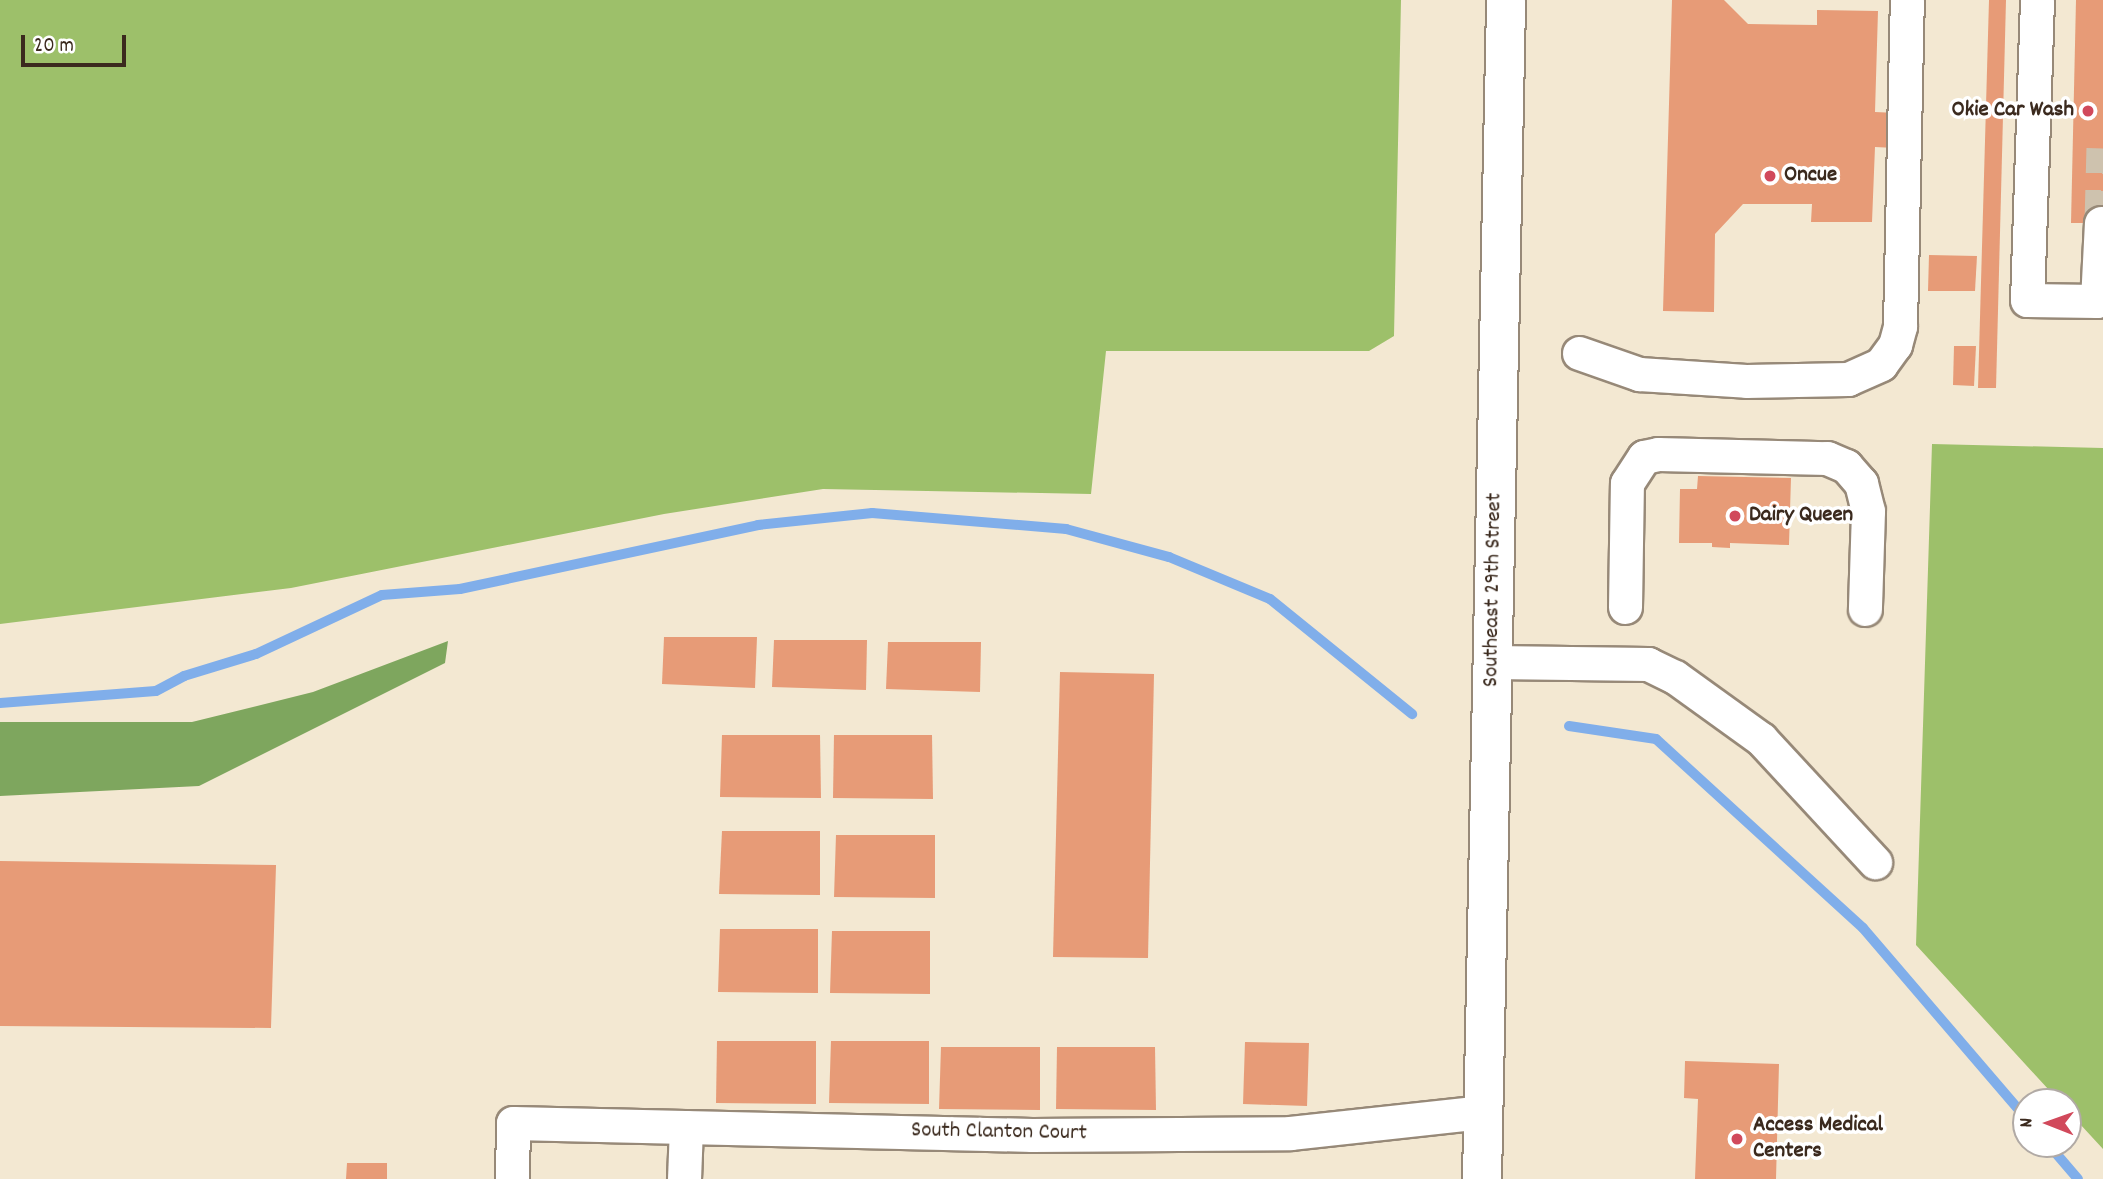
<!DOCTYPE html>
<html>
<head>
<meta charset="utf-8">
<style>
  body { margin:0 }
  #map { position:relative; width:2103px; height:1179px; overflow:hidden; background:#f3e8d2; font-family:Dekko,sans-serif }
  div>[style] { position:absolute }
  .green>* { inset:0; background:#9dc06a }
  .forest>* { inset:0; background:#7ea65e }
  .stream>* { height:10px; margin:-5px; padding:0 5px; transform-origin:5px; border-radius:5px; background:#80aeea }
  .building>* { inset:0; background:#e79b77 }
  .minor-tunnel>* { height:33px; margin-top:-16.5px; transform-origin:0; background:repeating-linear-gradient(90deg,#cec2ae 0 33px,transparent 0 50px) }
  .roads { filter:drop-shadow(2px 0 #978978) drop-shadow(-2px 0 #978978) drop-shadow(0 2px #978978) drop-shadow(0 -2px #978978) }
  .minor>* { height:33px; margin:-16.5px; padding:0 16.5px; transform-origin:16.5px; border-radius:16.5px; background:#fff }
  .major>* { height:38px; margin:-19px; padding:0 19px; transform-origin:19px; border-radius:19px; background:#fff }
  .dots>* { width:19px; height:19px; translate:-50% -50%; box-sizing:border-box; border:4px solid #fff; border-radius:50% }
  span { translate:-50% -50%; white-space:nowrap; text-align:center; line-height:1.15; -webkit-text-stroke:7px #fff; paint-order:stroke }
  .poi-label { font-size:23px; color:#3b2a1e; font-weight:700 }
  .right { translate:-100% -50%; text-align:right }
  .left { translate:0 -50%; text-align:left }
  .street-label { font-size:23px; color:#3b2a1e }
  .north { position:absolute; left:2012px; top:1088px; width:70px; height:70px; box-sizing:border-box; background:#fff; border:2px solid #b1aaa5; border-radius:50%; rotate:271deg; font-size:19px; font-weight:700; line-height:28px; text-align:center; color:#3b2a1e }
  .north::after { content:''; display:block; margin:auto; width:24px; height:32px; background:#d1495b; clip-path:polygon(50% 0,100% 100%,50% 72%,0 100%) }
  .scale { position:absolute; left:21px; top:35px; width:105px; height:32px; box-sizing:border-box; border:4px solid #3b2a1e; border-top:0; padding-left:9px; font-size:21px; line-height:24px; white-space:nowrap; color:#3b2a1e; -webkit-text-stroke:5px #fff; paint-order:stroke }
</style>
</head>
<body>
<div id="map">
  <div class="green">
    <div style="clip-path:polygon(0 0,1401px 0,1394px 336px,1369px 351px,1106px 351px,1091px 494px,823px 489px,664px 514px,291px 588px,0 624px)"></div>
    <div style="clip-path:polygon(1932px 444px,2103px 448px,2103px 1149px,2068px 1111px,2068px 1102px,2060px 1102px,1916px 945px)"></div>
  </div>
  <div class="forest">
    <div style="clip-path:polygon(448px 641px,445px 663px,199px 786px,0 796px,0 722px,192px 722px,313px 692px)"></div>
  </div>
  <div class="stream">
    <div style="left:0;top:703px;width:156px;rotate:-4.4deg"></div>
    <div style="left:156px;top:691px;width:32px;rotate:-28deg"></div>
    <div style="left:184px;top:676px;width:75px;rotate:-17deg"></div>
    <div style="left:256px;top:654px;width:139px;rotate:-25.1deg"></div>
    <div style="left:382px;top:595px;width:78px;rotate:-4.4deg"></div>
    <div style="left:460px;top:589px;width:305px;rotate:-12.1deg"></div>
    <div style="left:758px;top:525px;width:115px;rotate:-6deg"></div>
    <div style="left:872px;top:513px;width:195px;rotate:4.7deg"></div>
    <div style="left:1066px;top:529px;width:107px;rotate:15.2deg"></div>
    <div style="left:1169px;top:557px;width:109px;rotate:22.6deg"></div>
    <div style="left:1270px;top:599px;width:183px;rotate:39deg"></div>
    <div style="left:1569px;top:726px;width:88px;rotate:8.5deg"></div>
    <div style="left:1656px;top:739px;width:280px;rotate:42.4deg"></div>
    <div style="left:1863px;top:928px;width:250px;rotate:49.4deg"></div>
    <div style="left:2048px;top:1144px;width:46px;rotate:49.4deg"></div>
  </div>
  <div class="building">
    <div style="clip-path:polygon(1672px 0,1724px 0,1748px 24px,1817px 25px,1817px 10px,1878px 11px,1875px 112px,1897px 113px,1895px 148px,1875px 147px,1872px 222px,1811px 222px,1812px 204px,1743px 204px,1715px 234px,1714px 312px,1663px 311px)"></div>
    <div style="clip-path:polygon(1989px 0,2006px 0,1996px 388px,1978px 388px)"></div>
    <div style="clip-path:polygon(2076px 0,2103px 0,2103px 223px,2071px 223px)"></div>
    <div style="clip-path:polygon(1929px 255px,1977px 256px,1975px 291px,1928px 291px)"></div>
    <div style="clip-path:polygon(1954px 346px,1976px 346px,1974px 386px,1953px 385px)"></div>
    <div style="clip-path:polygon(1698px 476px,1791px 478px,1789px 545px,1730px 543px,1730px 548px,1712px 547px,1712px 543px,1679px 543px,1680px 489px,1697px 489px)"></div>
    <div style="clip-path:polygon(664px 637px,757px 637px,755px 688px,662px 684px)"></div>
    <div style="clip-path:polygon(774px 640px,867px 640px,866px 690px,772px 687px)"></div>
    <div style="clip-path:polygon(888px 642px,981px 642px,980px 692px,886px 689px)"></div>
    <div style="clip-path:polygon(1060px 672px,1154px 674px,1148px 958px,1053px 957px)"></div>
    <div style="clip-path:polygon(722px 735px,820px 735px,821px 798px,720px 797px)"></div>
    <div style="clip-path:polygon(834px 735px,932px 735px,933px 799px,833px 798px)"></div>
    <div style="clip-path:polygon(722px 831px,820px 831px,820px 895px,719px 894px)"></div>
    <div style="clip-path:polygon(836px 835px,935px 835px,935px 898px,834px 897px)"></div>
    <div style="clip-path:polygon(0 861px,276px 865px,271px 1028px,0 1026px)"></div>
    <div style="clip-path:polygon(720px 929px,818px 929px,818px 993px,718px 992px)"></div>
    <div style="clip-path:polygon(832px 931px,930px 931px,930px 994px,830px 993px)"></div>
    <div style="clip-path:polygon(717px 1041px,816px 1041px,816px 1104px,716px 1103px)"></div>
    <div style="clip-path:polygon(831px 1041px,929px 1041px,929px 1104px,829px 1103px)"></div>
    <div style="clip-path:polygon(1245px 1042px,1309px 1043px,1307px 1106px,1243px 1104px)"></div>
    <div style="clip-path:polygon(941px 1047px,1040px 1047px,1040px 1110px,939px 1109px)"></div>
    <div style="clip-path:polygon(1057px 1047px,1155px 1047px,1156px 1110px,1056px 1109px)"></div>
    <div style="clip-path:polygon(1685px 1061px,1779px 1064px,1776px 1179px,1695px 1179px,1698px 1099px,1684px 1098px)"></div>
    <div style="clip-path:polygon(347px 1163px,387px 1163px,387px 1179px,346px 1179px)"></div>
  </div>
  <div class="minor-tunnel">
    <div style="left:2101px;top:223px;width:75px;rotate:-88.5deg"></div>
  </div>
  <div class="roads">
    <div class="minor">
      <div style="left:2037px;top:0;width:300px;rotate:91.9deg"></div>
      <div style="left:2027px;top:300px;width:70px;rotate:0.8deg"></div>
      <div style="left:2097px;top:301px;width:78px;rotate:-87.1deg"></div>
      <div style="left:1579px;top:353px;width:64px;rotate:19.3deg"></div>
      <div style="left:1639px;top:374px;width:107px;rotate:3.7deg"></div>
      <div style="left:1746px;top:381px;width:102px;rotate:-1.1deg"></div>
      <div style="left:1848px;top:379px;width:36px;rotate:-24deg"></div>
      <div style="left:1881px;top:364px;width:24px;rotate:-54deg"></div>
      <div style="left:1895px;top:345px;width:20px;rotate:-75deg"></div>
      <div style="left:1900px;top:326px;width:326px;rotate:-88.8deg"></div>
      <div style="left:1625px;top:607px;width:124px;rotate:-89.1deg"></div>
      <div style="left:1627px;top:483px;width:31px;rotate:-57deg"></div>
      <div style="left:1644px;top:457px;width:14px;rotate:-12deg"></div>
      <div style="left:1658px;top:454px;width:169px;rotate:1.4deg"></div>
      <div style="left:1827px;top:458px;width:21px;rotate:23deg"></div>
      <div style="left:1846px;top:466px;width:23px;rotate:49deg"></div>
      <div style="left:1861px;top:483px;width:29px;rotate:76deg"></div>
      <div style="left:1868px;top:511px;width:98px;rotate:91.8deg"></div>
      <div style="left:1493px;top:662px;width:155px;rotate:0.7deg"></div>
      <div style="left:1648px;top:664px;width:30px;rotate:26deg"></div>
      <div style="left:1675px;top:677px;width:106px;rotate:35.8deg"></div>
      <div style="left:1761px;top:739px;width:168px;rotate:47.2deg"></div>
      <div style="left:512px;top:1179px;width:56px;rotate:-89deg"></div>
      <div style="left:513px;top:1123px;width:519px;rotate:1.32deg"></div>
      <div style="left:1032px;top:1135px;width:258px;rotate:-0.4deg"></div>
      <div style="left:1290px;top:1133px;width:195px;rotate:-6.2deg"></div>
      <div style="left:684px;top:1179px;width:52px;rotate:-87.8deg"></div>
    </div>
    <div class="major">
      <div style="left:1482px;top:1179px;width:1179px;rotate:-88.83deg"></div>
    </div>
  </div>
  <div class="dots">
    <div style="left:2088px;top:111px;background:#d1495b"></div>
    <div style="left:1770px;top:176px;background:#d1495b"></div>
    <div style="left:1735px;top:516px;background:#d1495b"></div>
    <div style="left:1737px;top:1139px;background:#d1495b"></div>
  </div>
  <div class="poi-label">
    <span class="right" style="left:2074px;top:111px">Okie Car Wash</span>
    <span class="left" style="left:1784px;top:176px">Oncue</span>
    <span class="left" style="left:1749px;top:516px">Dairy Queen</span>
    <span class="left" style="left:1753px;top:1139px">Access Medical<br>Centers</span>
  </div>
  <div class="street-label">
    <span style="left:1494px;top:590px;rotate:-89deg">Southeast 29th Street</span>
    <span style="left:999px;top:1133px;rotate:1deg">South Clanton Court</span>
  </div>
  <div class="north">N</div>
  <div class="scale">20 m</div>
</div>
</body>
</html>
